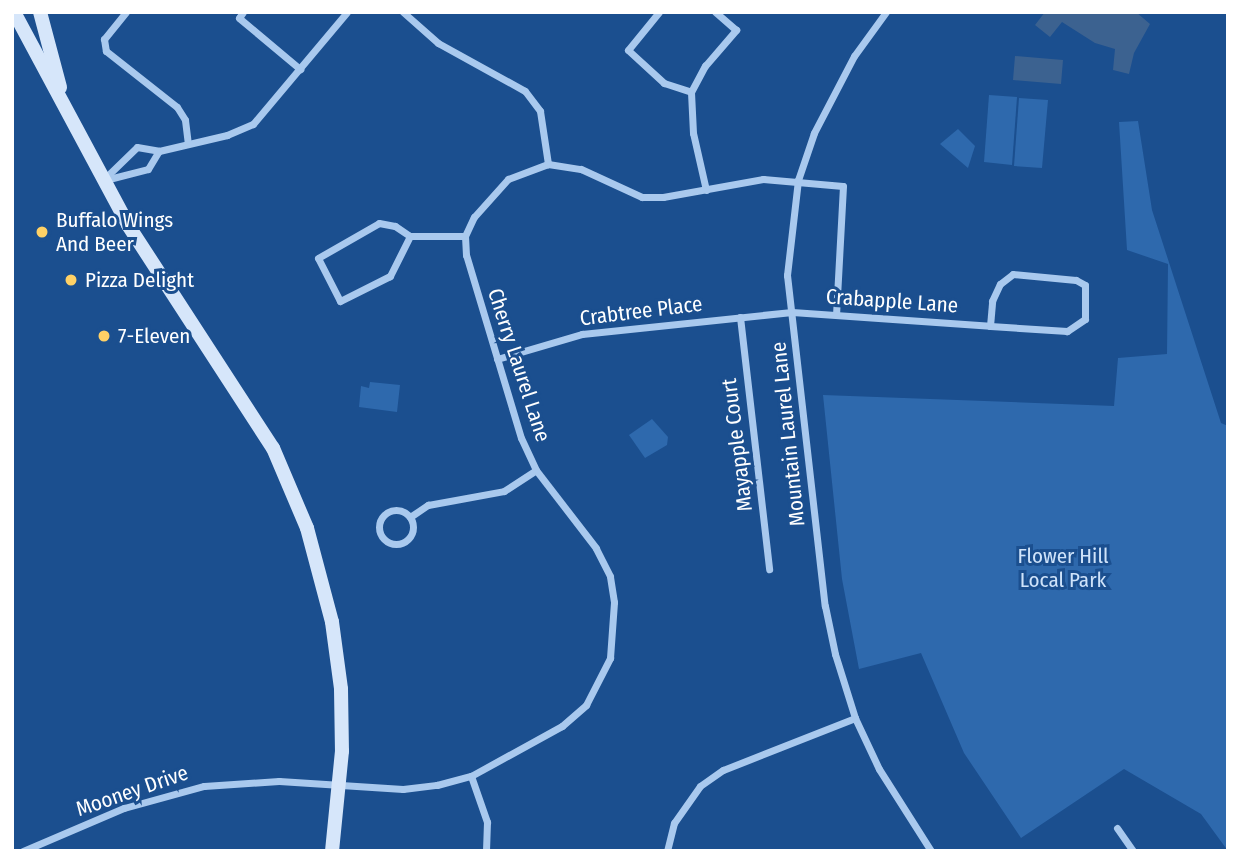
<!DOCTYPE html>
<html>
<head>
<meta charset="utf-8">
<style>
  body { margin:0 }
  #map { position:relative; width:1240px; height:863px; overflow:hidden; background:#1b4f8f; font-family:"Fira Sans Condensed",sans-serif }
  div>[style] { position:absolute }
  .green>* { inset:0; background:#2e69ad }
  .water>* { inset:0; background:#3c6290 }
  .minor>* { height:7px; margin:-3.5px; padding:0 3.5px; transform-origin:3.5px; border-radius:3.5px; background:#a9c9ee }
  .minor>.ring { margin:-3.5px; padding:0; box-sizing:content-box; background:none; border:7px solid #a9c9ee; border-radius:50% }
  .secondary>* { height:14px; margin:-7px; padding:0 7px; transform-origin:7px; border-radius:7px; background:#d6e6fa }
  .dots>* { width:19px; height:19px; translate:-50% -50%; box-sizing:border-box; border:4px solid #1b4f8f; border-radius:50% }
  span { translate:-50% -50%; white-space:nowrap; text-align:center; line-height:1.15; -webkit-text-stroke:6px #1b4f8f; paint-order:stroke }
  .poi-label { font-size:21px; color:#fff }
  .left { translate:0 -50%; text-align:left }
  .street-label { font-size:21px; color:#fff }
  .park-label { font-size:21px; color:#cfe3fa }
  .frame { position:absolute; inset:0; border:14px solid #fff; pointer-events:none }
</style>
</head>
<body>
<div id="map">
  <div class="green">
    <div style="clip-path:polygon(989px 95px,1017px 97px,1012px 165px,984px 162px)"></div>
    <div style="clip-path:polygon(1019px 98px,1048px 100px,1042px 168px,1014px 166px)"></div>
    <div style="clip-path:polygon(1138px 121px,1152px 210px,1221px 423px,1228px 426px,1228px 851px,1201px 814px,1124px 769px,1021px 838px,964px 753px,921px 653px,859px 669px,842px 579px,823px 395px,1114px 406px,1118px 358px,1167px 354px,1168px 264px,1127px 250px,1119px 122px)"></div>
    <div style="clip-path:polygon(958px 129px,975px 146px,968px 168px,940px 144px)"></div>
    <div style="clip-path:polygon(370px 382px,400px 385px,397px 412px,359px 407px,361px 386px,369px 388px)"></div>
    <div style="clip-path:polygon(652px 419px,668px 437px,667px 445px,645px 458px,629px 435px)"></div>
  </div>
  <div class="water">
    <div style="clip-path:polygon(1045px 12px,1136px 12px,1150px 24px,1134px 53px,1129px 74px,1113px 70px,1115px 49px,1095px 43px,1062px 22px,1050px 37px,1035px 25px)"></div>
    <div style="clip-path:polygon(1015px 56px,1063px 60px,1061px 84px,1013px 80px)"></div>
  </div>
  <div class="minor">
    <div style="left:126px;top:12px;width:35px;rotate:129deg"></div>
    <div style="left:104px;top:39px;width:12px;rotate:81deg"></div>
    <div style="left:106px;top:51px;width:90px;rotate:38.3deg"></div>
    <div style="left:177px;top:107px;width:15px;rotate:58deg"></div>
    <div style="left:185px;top:120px;width:23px;rotate:83deg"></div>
    <div style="left:243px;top:12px;width:7px;rotate:124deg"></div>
    <div style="left:239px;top:18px;width:80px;rotate:39.9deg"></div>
    <div style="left:403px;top:12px;width:47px;rotate:41.5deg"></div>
    <div style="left:438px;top:43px;width:99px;rotate:28.9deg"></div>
    <div style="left:525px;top:91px;width:25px;rotate:53deg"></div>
    <div style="left:540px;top:111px;width:54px;rotate:81.4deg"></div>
    <div style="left:659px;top:12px;width:49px;rotate:129.2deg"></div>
    <div style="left:628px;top:50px;width:49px;rotate:42.5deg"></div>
    <div style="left:664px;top:83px;width:28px;rotate:18deg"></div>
    <div style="left:886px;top:12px;width:54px;rotate:126deg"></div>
    <div style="left:854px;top:56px;width:87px;rotate:117.5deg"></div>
    <div style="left:814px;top:133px;width:50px;rotate:108.8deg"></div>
    <div style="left:798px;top:180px;width:96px;rotate:96.6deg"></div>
    <div style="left:787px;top:275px;width:333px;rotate:83.5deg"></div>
    <div style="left:825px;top:606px;width:49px;rotate:78.2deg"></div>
    <div style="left:835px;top:654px;width:67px;rotate:72.6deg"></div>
    <div style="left:855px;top:718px;width:56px;rotate:64.8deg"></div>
    <div style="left:879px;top:769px;width:97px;rotate:57.6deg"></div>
    <div style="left:103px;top:180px;width:47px;rotate:-44.1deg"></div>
    <div style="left:137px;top:147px;width:22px;rotate:10deg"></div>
    <div style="left:159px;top:151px;width:70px;rotate:-13.2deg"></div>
    <div style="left:227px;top:135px;width:28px;rotate:-23deg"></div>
    <div style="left:253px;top:124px;width:146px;rotate:-50deg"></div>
    <div style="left:105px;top:180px;width:44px;rotate:-14.3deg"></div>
    <div style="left:148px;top:169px;width:21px;rotate:-59deg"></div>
    <div style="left:706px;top:190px;width:58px;rotate:-102.8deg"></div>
    <div style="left:693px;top:133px;width:41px;rotate:-92.8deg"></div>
    <div style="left:691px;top:92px;width:30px;rotate:-62deg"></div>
    <div style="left:705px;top:66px;width:48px;rotate:-49.3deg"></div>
    <div style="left:736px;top:30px;width:28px;rotate:-139deg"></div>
    <div style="left:410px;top:236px;width:45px;rotate:116.6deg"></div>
    <div style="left:390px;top:276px;width:56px;rotate:153.4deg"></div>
    <div style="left:340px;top:301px;width:48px;rotate:-117.1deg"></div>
    <div style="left:318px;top:258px;width:70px;rotate:-29.8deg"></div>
    <div style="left:379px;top:223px;width:16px;rotate:11deg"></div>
    <div style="left:395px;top:226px;width:18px;rotate:34deg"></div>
    <div style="left:410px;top:236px;width:55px"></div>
    <div style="left:1013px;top:274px;width:63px;rotate:5.4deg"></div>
    <div style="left:1076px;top:280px;width:10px;rotate:29deg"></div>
    <div style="left:1085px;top:285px;width:34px;rotate:90deg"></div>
    <div style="left:1085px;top:319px;width:22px;rotate:146deg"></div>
    <div style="left:1067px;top:331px;width:77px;rotate:-176.3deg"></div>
    <div style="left:990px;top:326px;width:25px;rotate:-85deg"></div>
    <div style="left:992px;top:301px;width:19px;rotate:-65deg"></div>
    <div style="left:1000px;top:284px;width:16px;rotate:-38deg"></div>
    <div style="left:740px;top:317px;width:254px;rotate:83.4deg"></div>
    <div style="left:497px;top:359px;width:89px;rotate:-16.4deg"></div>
    <div style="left:582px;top:334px;width:211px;rotate:-6deg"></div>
    <div style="left:792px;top:312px;width:198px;rotate:4deg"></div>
    <div class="ring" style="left:379px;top:510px;width:27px;height:27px"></div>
    <div style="left:410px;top:517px;width:22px;rotate:-34deg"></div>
    <div style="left:428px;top:505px;width:77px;rotate:-10.4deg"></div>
    <div style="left:504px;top:491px;width:38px;rotate:-33deg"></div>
    <div style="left:471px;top:776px;width:49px;rotate:70.8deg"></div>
    <div style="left:487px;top:822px;width:29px;rotate:92deg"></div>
    <div style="left:1117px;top:828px;width:28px;rotate:55deg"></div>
    <div style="left:23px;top:851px;width:110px;rotate:-23.1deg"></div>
    <div style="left:124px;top:808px;width:83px;rotate:-15.4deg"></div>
    <div style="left:204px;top:786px;width:75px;rotate:-3.8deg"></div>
    <div style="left:279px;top:781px;width:124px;rotate:3.7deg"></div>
    <div style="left:403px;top:789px;width:34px;rotate:-7deg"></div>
    <div style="left:437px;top:785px;width:35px;rotate:-15deg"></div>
    <div style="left:471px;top:776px;width:104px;rotate:-28.8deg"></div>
    <div style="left:562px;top:726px;width:32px;rotate:-41deg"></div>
    <div style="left:586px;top:705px;width:53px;rotate:-62.9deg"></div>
    <div style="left:610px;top:658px;width:56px;rotate:-85.9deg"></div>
    <div style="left:614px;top:602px;width:26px;rotate:-99deg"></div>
    <div style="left:610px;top:576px;width:31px;rotate:-117deg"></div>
    <div style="left:596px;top:548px;width:98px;rotate:-127.6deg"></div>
    <div style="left:536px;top:470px;width:35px;rotate:-115deg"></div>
    <div style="left:521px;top:438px;width:191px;rotate:-106.7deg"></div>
    <div style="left:466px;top:255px;width:19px;rotate:-93deg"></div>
    <div style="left:465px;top:236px;width:21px;rotate:-65deg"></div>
    <div style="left:474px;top:217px;width:51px;rotate:-48.2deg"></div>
    <div style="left:508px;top:179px;width:43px;rotate:-20.6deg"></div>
    <div style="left:548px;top:164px;width:33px;rotate:9deg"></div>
    <div style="left:581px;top:169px;width:67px;rotate:24.7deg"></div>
    <div style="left:642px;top:197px;width:21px"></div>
    <div style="left:663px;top:197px;width:102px;rotate:-10.2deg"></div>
    <div style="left:763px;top:179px;width:80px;rotate:5deg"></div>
    <div style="left:843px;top:186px;width:128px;rotate:93.1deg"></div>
    <div style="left:667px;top:851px;width:29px;rotate:-76deg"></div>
    <div style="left:674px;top:823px;width:45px;rotate:-54.9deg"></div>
    <div style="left:700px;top:786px;width:28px;rotate:-35deg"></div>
    <div style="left:723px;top:770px;width:142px;rotate:-21.5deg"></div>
  </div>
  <div class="secondary">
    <div style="left:14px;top:12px;width:242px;rotate:61.8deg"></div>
    <div style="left:128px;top:225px;width:266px;rotate:57deg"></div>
    <div style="left:273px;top:448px;width:87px;rotate:67deg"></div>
    <div style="left:307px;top:528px;width:97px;rotate:75.1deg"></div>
    <div style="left:332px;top:622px;width:68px;rotate:82.3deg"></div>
    <div style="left:341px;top:689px;width:62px;rotate:89.1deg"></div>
    <div style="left:342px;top:751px;width:100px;rotate:95.7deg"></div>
    <div style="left:40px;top:12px;width:78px;rotate:75.1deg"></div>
  </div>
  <div class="dots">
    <div style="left:42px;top:232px;background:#ffd166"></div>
    <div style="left:71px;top:280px;background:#ffd166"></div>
    <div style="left:104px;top:336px;background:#ffd166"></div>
  </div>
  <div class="poi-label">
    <span class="left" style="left:56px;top:232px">Buffalo Wings<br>And Beer</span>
    <span class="left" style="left:85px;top:280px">Pizza Delight</span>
    <span class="left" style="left:118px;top:336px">7-Eleven</span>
  </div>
  <div class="street-label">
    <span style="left:892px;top:301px;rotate:4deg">Crabapple Lane</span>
    <span style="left:641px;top:311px;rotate:-7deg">Crabtree Place</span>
    <span style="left:519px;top:365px;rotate:72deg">Cherry Laurel Lane</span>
    <span style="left:788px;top:434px;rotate:-96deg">Mountain Laurel Lane</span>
    <span style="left:737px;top:445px;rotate:-97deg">Mayapple Court</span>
    <span style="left:132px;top:791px;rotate:-19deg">Mooney Drive</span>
  </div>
  <div class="park-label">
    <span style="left:1063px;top:568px">Flower Hill<br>Local Park</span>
  </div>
  <div class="frame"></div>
</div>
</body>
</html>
